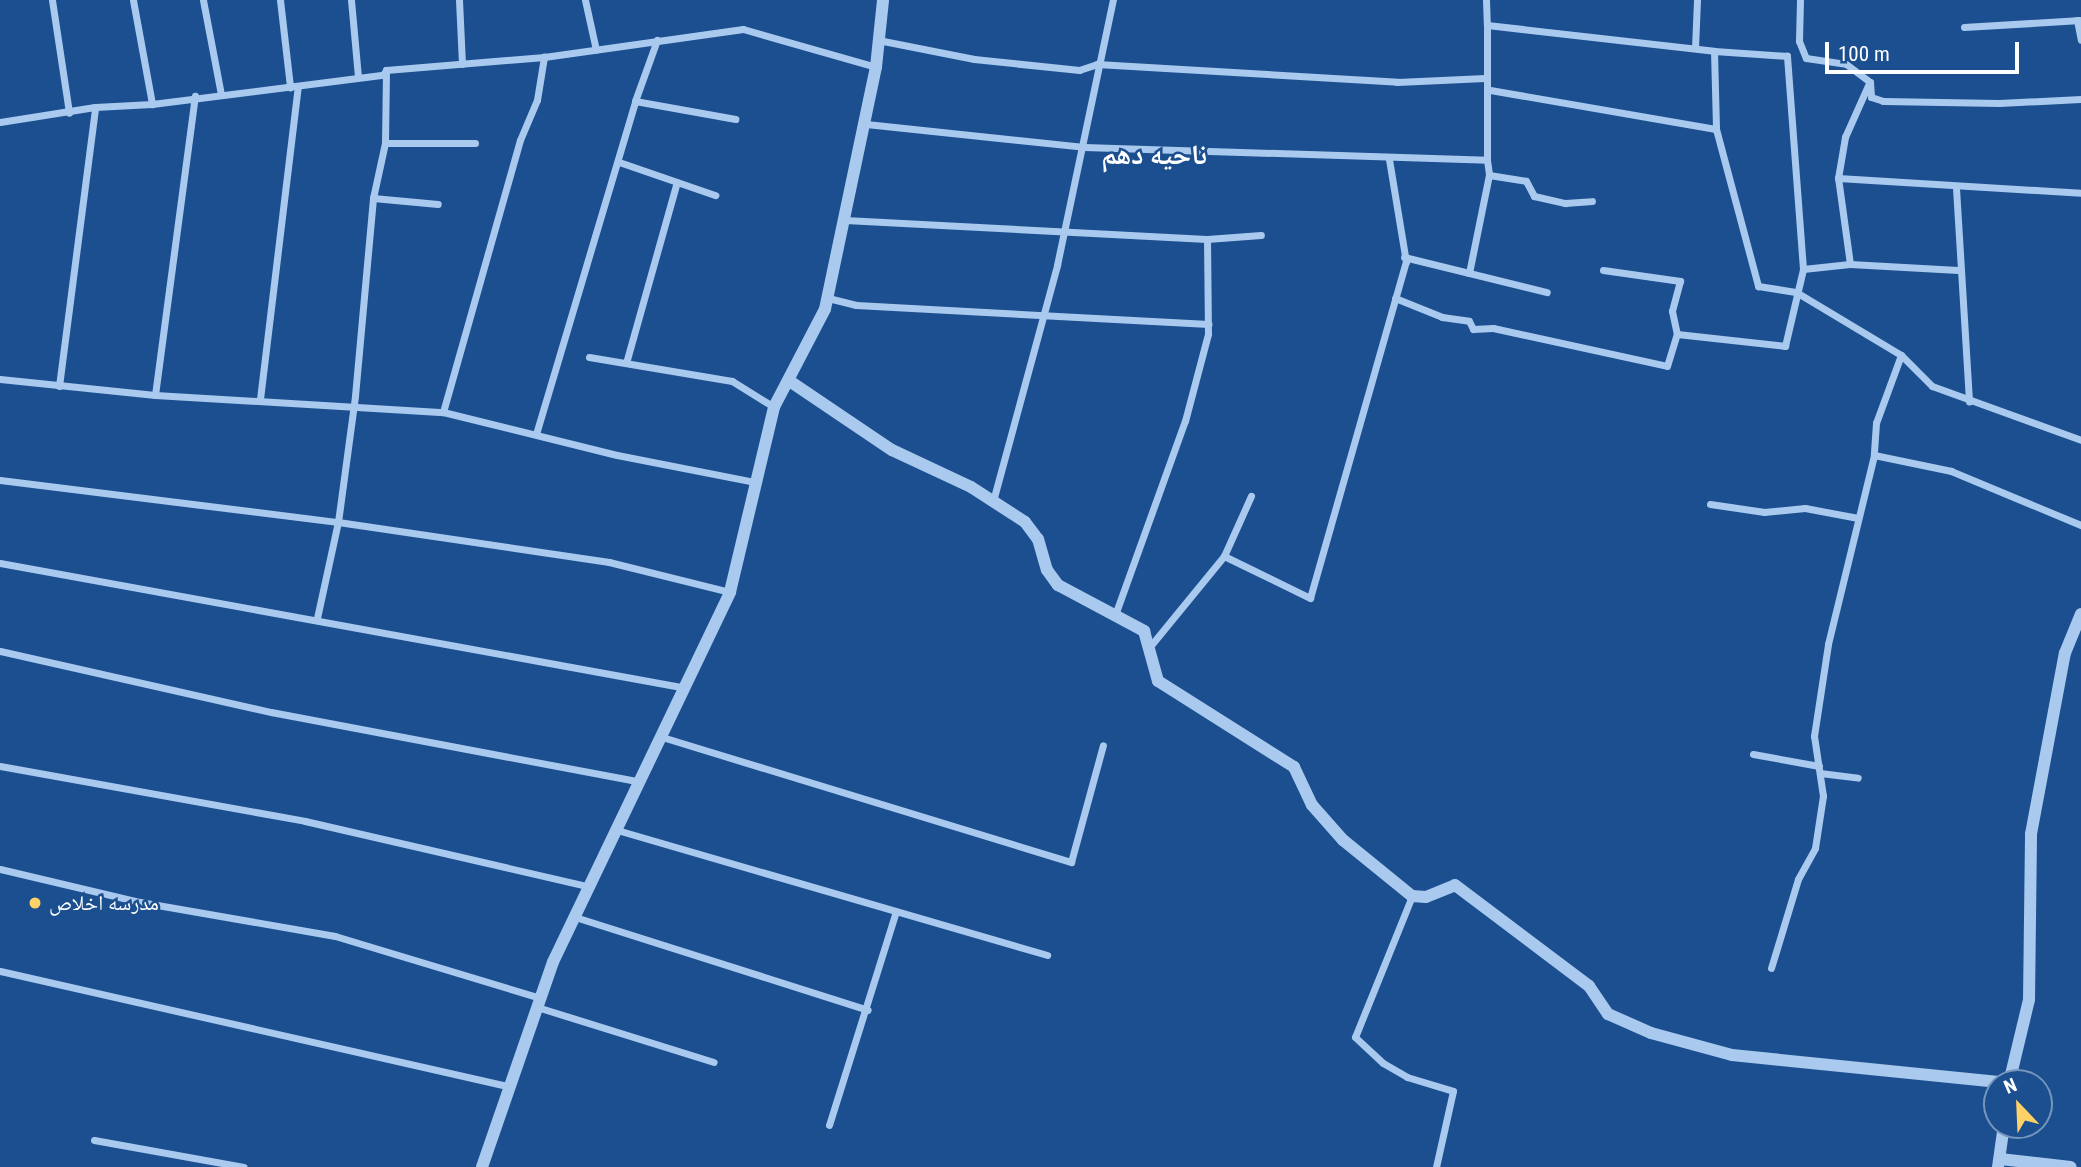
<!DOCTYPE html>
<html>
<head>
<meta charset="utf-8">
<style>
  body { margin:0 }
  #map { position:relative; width:2081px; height:1167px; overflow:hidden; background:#1b4f8f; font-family:"Roboto Condensed","Noto Naskh Arabic",sans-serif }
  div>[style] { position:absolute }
  .minor>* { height:7px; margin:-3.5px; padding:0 3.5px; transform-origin:3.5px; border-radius:3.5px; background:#a9c9ee }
  .tertiary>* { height:12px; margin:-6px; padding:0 6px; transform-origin:6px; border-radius:6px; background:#a9c9ee }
  .dots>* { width:19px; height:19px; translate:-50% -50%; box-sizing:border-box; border:4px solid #1b4f8f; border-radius:50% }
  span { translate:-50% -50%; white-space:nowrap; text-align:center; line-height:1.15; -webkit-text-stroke:5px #1b4f8f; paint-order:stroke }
  .poi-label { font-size:21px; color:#fff }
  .left { translate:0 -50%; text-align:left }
  .district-label { font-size:28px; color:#fff; font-weight:700 }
  .north { position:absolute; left:1983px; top:1069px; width:70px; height:70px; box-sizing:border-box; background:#1b4f8f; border:2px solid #7695bc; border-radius:50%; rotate:337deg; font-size:19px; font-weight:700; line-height:28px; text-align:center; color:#fff }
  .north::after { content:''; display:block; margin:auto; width:24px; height:32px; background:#ffd166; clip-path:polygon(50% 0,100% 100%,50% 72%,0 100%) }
  .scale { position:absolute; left:1825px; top:42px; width:194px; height:32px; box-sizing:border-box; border:4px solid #fff; border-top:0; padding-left:9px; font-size:21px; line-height:24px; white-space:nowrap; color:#fff; -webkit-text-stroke:5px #1b4f8f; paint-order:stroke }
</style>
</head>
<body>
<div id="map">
  <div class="minor">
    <div style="left:52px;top:0;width:114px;rotate:81.4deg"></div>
    <div style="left:133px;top:0;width:106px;rotate:79.6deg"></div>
    <div style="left:203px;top:0;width:96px;rotate:79.2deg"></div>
    <div style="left:280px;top:0;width:88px;rotate:83.4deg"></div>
    <div style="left:351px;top:0;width:77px;rotate:84.8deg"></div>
    <div style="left:459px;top:0;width:64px;rotate:87.3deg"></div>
    <div style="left:585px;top:0;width:51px;rotate:77.6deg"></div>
    <div style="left:1486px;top:0;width:25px;rotate:88deg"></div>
    <div style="left:1800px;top:0;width:41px;rotate:91.4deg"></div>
    <div style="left:1799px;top:41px;width:18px;rotate:68deg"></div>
    <div style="left:1806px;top:58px;width:40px;rotate:8.5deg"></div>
    <div style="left:1846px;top:64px;width:30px;rotate:37deg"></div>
    <div style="left:1870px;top:82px;width:15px;rotate:86deg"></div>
    <div style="left:1871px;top:97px;width:13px;rotate:18deg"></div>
    <div style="left:1883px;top:101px;width:116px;rotate:1deg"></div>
    <div style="left:1999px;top:103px;width:82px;rotate:-2.8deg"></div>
    <div style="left:2077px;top:20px;width:20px;rotate:79deg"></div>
    <div style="left:1964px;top:27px;width:117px;rotate:-3.4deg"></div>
    <div style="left:878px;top:40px;width:98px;rotate:11.2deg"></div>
    <div style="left:974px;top:59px;width:106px;rotate:6deg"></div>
    <div style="left:1079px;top:70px;width:19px;rotate:-18deg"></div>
    <div style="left:1097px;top:64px;width:301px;rotate:3.4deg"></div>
    <div style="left:1397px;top:82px;width:88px;rotate:-2.6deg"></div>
    <div style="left:1695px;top:48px;width:48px;rotate:-87.6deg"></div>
    <div style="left:1490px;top:90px;width:229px;rotate:9.8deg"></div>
    <div style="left:635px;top:101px;width:102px;rotate:10.2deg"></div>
    <div style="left:0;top:122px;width:96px;rotate:-9deg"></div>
    <div style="left:95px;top:107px;width:57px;rotate:-3deg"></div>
    <div style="left:152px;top:104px;width:233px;rotate:-7.2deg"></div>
    <div style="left:383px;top:75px;width:6px;rotate:-59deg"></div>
    <div style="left:386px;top:70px;width:159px;rotate:-4.7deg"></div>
    <div style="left:544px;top:57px;width:201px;rotate:-8deg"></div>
    <div style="left:743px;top:29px;width:138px;rotate:15.9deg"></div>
    <div style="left:866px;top:124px;width:219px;rotate:6deg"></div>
    <div style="left:1084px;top:147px;width:403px;rotate:1.8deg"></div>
    <div style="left:1487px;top:160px;width:135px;rotate:-90deg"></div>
    <div style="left:1487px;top:25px;width:228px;rotate:6.5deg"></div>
    <div style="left:1714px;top:51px;width:78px;rotate:88.5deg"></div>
    <div style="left:1716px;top:129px;width:163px;rotate:75deg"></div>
    <div style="left:1758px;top:286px;width:38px;rotate:9deg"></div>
    <div style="left:1796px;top:292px;width:122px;rotate:31deg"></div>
    <div style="left:1901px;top:355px;width:44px;rotate:45deg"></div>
    <div style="left:1932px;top:386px;width:158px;rotate:19.9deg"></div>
    <div style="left:385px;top:143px;width:90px"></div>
    <div style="left:1487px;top:160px;width:15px;rotate:82deg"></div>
    <div style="left:1489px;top:175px;width:37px;rotate:9deg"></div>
    <div style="left:1526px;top:181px;width:17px;rotate:62deg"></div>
    <div style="left:1534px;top:196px;width:32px;rotate:13deg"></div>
    <div style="left:1565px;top:203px;width:27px;rotate:-4deg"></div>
    <div style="left:619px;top:162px;width:102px;rotate:19deg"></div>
    <div style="left:1838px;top:178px;width:243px;rotate:3.5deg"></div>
    <div style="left:1956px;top:188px;width:214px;rotate:86.5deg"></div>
    <div style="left:373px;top:198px;width:65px;rotate:5.3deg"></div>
    <div style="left:845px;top:220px;width:362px;rotate:3deg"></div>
    <div style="left:1207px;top:239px;width:54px;rotate:-4.2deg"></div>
    <div style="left:1404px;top:257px;width:147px;rotate:13.8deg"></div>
    <div style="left:1850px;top:264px;width:87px;rotate:-97.9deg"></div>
    <div style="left:1838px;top:178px;width:42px;rotate:-80.3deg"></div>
    <div style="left:1845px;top:137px;width:59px;rotate:-66deg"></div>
    <div style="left:1803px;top:269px;width:47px;rotate:-6.1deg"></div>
    <div style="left:1850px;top:264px;width:108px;rotate:3.2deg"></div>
    <div style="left:1603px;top:270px;width:78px;rotate:8.1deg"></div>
    <div style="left:1680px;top:281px;width:31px;rotate:105deg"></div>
    <div style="left:1672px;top:311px;width:24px;rotate:78deg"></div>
    <div style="left:1469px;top:273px;width:100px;rotate:-78.5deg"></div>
    <div style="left:828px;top:298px;width:29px;rotate:14deg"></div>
    <div style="left:856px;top:305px;width:353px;rotate:3.1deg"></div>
    <div style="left:1395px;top:298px;width:51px;rotate:22deg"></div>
    <div style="left:1442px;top:317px;width:27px;rotate:8deg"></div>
    <div style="left:1469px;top:321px;width:9px;rotate:63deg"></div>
    <div style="left:1473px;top:329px;width:20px;rotate:-3deg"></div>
    <div style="left:1493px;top:328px;width:178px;rotate:12.3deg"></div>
    <div style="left:1667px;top:366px;width:34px;rotate:-73deg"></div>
    <div style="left:1677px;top:334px;width:109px;rotate:6.3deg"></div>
    <div style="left:1785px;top:346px;width:79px;rotate:-76.8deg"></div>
    <div style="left:1803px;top:269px;width:214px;rotate:-94.3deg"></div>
    <div style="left:1787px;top:56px;width:73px;rotate:-176.1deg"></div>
    <div style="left:1901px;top:355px;width:72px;rotate:110.2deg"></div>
    <div style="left:1876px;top:423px;width:32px;rotate:94deg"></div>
    <div style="left:1874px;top:455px;width:79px;rotate:11.7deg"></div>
    <div style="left:1951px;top:471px;width:141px;rotate:22.6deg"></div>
    <div style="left:589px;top:357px;width:145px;rotate:9.5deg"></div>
    <div style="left:732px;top:381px;width:49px;rotate:31.8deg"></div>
    <div style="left:626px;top:363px;width:188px;rotate:-74.3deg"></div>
    <div style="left:0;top:379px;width:156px;rotate:5.9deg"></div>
    <div style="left:155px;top:395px;width:289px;rotate:3.4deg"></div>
    <div style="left:443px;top:412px;width:179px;rotate:13.9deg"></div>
    <div style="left:617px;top:455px;width:141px;rotate:11.1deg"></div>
    <div style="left:59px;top:386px;width:281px;rotate:-82.6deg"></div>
    <div style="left:155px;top:395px;width:302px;rotate:-82.4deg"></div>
    <div style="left:260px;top:399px;width:315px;rotate:-83.1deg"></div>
    <div style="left:443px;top:412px;width:283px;rotate:-74.2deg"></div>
    <div style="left:520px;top:140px;width:43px;rotate:-67deg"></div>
    <div style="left:537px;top:100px;width:44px;rotate:-80.8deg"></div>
    <div style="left:536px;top:434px;width:347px;rotate:-73.4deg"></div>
    <div style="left:635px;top:101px;width:65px;rotate:-70.2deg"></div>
    <div style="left:0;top:480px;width:341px;rotate:7.1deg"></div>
    <div style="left:338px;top:522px;width:274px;rotate:8.4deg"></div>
    <div style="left:609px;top:562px;width:125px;rotate:13.9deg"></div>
    <div style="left:993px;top:501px;width:245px;rotate:-74.8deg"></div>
    <div style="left:1057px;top:265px;width:271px;rotate:-78.1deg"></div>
    <div style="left:1710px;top:504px;width:55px;rotate:8.4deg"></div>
    <div style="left:1764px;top:512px;width:41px;rotate:-5.6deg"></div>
    <div style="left:1805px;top:508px;width:54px;rotate:10.7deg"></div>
    <div style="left:1224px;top:556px;width:66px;rotate:-65.8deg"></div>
    <div style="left:0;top:563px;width:692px;rotate:10.32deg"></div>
    <div style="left:1115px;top:615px;width:206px;rotate:-70.2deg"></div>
    <div style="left:1185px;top:421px;width:90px;rotate:-75.2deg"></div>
    <div style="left:1208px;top:334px;width:95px;rotate:-90.6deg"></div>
    <div style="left:317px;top:618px;width:98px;rotate:-77.7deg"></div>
    <div style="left:338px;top:522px;width:127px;rotate:-82.3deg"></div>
    <div style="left:355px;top:396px;width:199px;rotate:-84.8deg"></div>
    <div style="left:373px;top:198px;width:56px;rotate:-77.7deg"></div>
    <div style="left:385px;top:143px;width:73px;rotate:-89.2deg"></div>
    <div style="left:1152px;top:644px;width:114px;rotate:-50.7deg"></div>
    <div style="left:1224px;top:556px;width:96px;rotate:26deg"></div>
    <div style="left:1310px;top:598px;width:349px;rotate:-74.1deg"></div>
    <div style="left:1406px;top:262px;width:104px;rotate:-99.4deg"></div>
    <div style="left:0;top:651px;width:278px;rotate:12.7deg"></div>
    <div style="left:271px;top:712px;width:376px;rotate:10.7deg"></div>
    <div style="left:662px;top:737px;width:428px;rotate:17deg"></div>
    <div style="left:1071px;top:862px;width:121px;rotate:-74.7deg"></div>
    <div style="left:1753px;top:754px;width:67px;rotate:10.3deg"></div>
    <div style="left:0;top:766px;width:310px;rotate:10.2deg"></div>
    <div style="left:305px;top:821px;width:293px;rotate:13deg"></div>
    <div style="left:1820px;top:773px;width:38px;rotate:7deg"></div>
    <div style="left:617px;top:830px;width:448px;rotate:16.2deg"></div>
    <div style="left:0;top:869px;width:144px;rotate:13.3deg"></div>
    <div style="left:140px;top:902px;width:198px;rotate:9.9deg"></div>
    <div style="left:335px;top:936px;width:214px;rotate:16.8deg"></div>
    <div style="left:1412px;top:896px;width:152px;rotate:112deg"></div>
    <div style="left:1355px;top:1037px;width:38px;rotate:43deg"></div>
    <div style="left:1383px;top:1063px;width:28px;rotate:30deg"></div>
    <div style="left:1407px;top:1077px;width:48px;rotate:16.9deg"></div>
    <div style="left:1453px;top:1091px;width:78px;rotate:102.6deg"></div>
    <div style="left:575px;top:917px;width:307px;rotate:17.6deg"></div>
    <div style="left:1771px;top:968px;width:93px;rotate:-73.1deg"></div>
    <div style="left:1798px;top:879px;width:35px;rotate:-61deg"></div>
    <div style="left:1815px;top:848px;width:53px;rotate:-81.3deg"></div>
    <div style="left:1823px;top:796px;width:61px;rotate:-98.5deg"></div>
    <div style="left:1814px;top:736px;width:93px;rotate:-81.3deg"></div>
    <div style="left:1828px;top:644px;width:195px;rotate:-76.3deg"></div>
    <div style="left:0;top:971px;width:520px;rotate:12.78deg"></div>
    <div style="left:537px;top:1007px;width:185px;rotate:17.3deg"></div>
    <div style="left:829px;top:1125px;width:224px;rotate:-72.6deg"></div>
    <div style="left:94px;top:1140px;width:152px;rotate:10.2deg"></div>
  </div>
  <div class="tertiary">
    <div style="left:791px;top:382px;width:122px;rotate:34deg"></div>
    <div style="left:892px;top:450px;width:87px;rotate:25.1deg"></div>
    <div style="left:971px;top:487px;width:64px;rotate:32.9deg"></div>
    <div style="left:1025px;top:522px;width:21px;rotate:53deg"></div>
    <div style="left:1038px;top:539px;width:32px;rotate:74deg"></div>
    <div style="left:1047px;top:570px;width:19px;rotate:54deg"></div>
    <div style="left:1058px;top:585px;width:98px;rotate:28.1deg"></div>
    <div style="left:1144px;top:631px;width:52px;rotate:74.4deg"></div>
    <div style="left:1158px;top:681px;width:161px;rotate:32.3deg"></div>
    <div style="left:1294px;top:767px;width:42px;rotate:64.7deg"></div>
    <div style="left:1312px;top:805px;width:47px;rotate:48.5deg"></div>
    <div style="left:1343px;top:840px;width:89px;rotate:39.1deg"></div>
    <div style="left:1412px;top:896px;width:14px;rotate:4deg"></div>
    <div style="left:1426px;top:897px;width:31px;rotate:-22deg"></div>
    <div style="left:1455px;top:885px;width:168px;rotate:37deg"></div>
    <div style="left:1589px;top:986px;width:34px;rotate:56deg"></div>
    <div style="left:1608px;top:1014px;width:47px;rotate:23.8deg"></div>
    <div style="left:1651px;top:1033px;width:84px;rotate:15.2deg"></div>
    <div style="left:1732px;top:1055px;width:278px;rotate:5.8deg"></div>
    <div style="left:2009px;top:1083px;width:85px;rotate:-76.5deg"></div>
    <div style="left:2029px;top:1000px;width:166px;rotate:-89.3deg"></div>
    <div style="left:2031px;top:834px;width:184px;rotate:-79.4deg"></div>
    <div style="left:2065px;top:653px;width:42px;rotate:-67.7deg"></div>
    <div style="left:2000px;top:1159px;width:71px;rotate:6.4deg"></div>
    <div style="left:482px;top:1167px;width:217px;rotate:-70.9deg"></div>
    <div style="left:553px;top:962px;width:410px;rotate:-64.4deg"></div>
    <div style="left:730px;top:592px;width:190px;rotate:-76.6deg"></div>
    <div style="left:774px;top:407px;width:110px;rotate:-62.5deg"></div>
    <div style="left:825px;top:309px;width:247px;rotate:-78.1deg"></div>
    <div style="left:876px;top:67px;width:67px;rotate:-84deg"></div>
    <div style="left:1998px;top:1167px;width:42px;rotate:-81.9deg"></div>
  </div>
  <div class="dots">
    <div style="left:35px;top:903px;background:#ffd166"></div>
  </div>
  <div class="poi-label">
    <span class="left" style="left:49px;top:903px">مدرسه اخلاص</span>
  </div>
  <div class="district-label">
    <span style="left:1154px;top:155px">ناحیه دهم</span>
  </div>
  <div class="north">N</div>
  <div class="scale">100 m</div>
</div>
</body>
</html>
